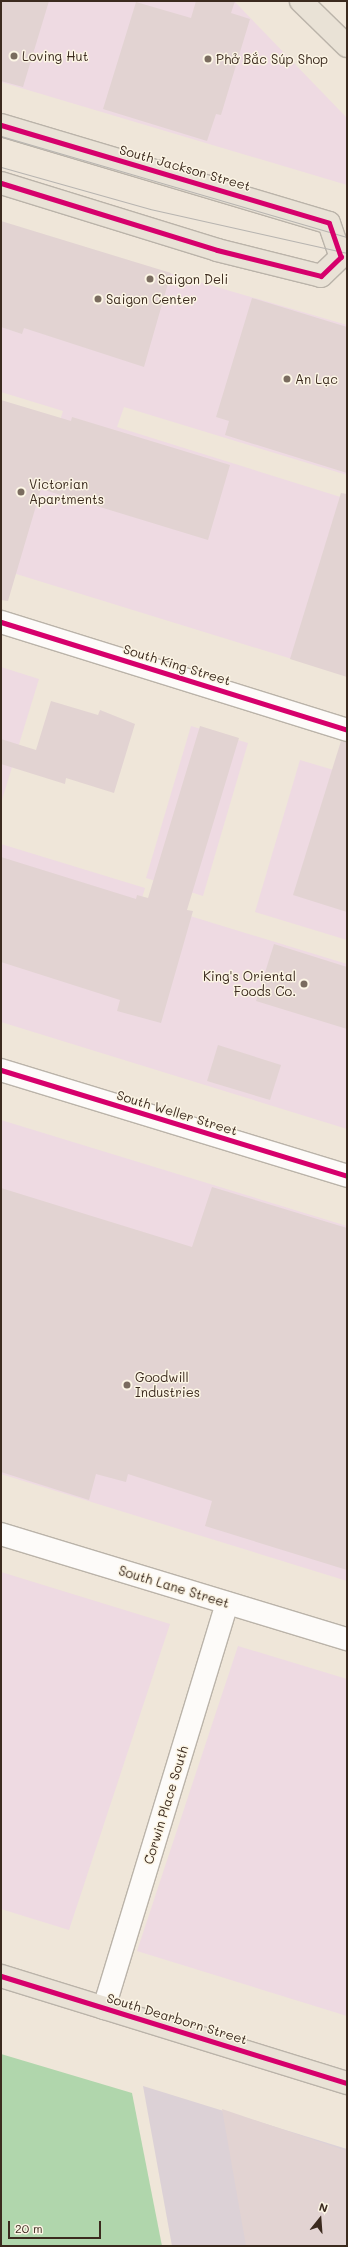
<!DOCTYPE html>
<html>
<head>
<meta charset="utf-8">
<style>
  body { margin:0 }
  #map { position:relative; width:348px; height:2247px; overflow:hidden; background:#efe6d9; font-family:Mali,sans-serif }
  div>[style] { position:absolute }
  .built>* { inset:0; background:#eedae2 }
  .industrial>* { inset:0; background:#dcd1d6 }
  .green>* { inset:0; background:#b0d6ac }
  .building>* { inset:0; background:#e2d3d2 }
  .roads { filter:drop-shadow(1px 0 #bab3a9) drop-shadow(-1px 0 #bab3a9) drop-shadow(0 1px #bab3a9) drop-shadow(0 -1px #bab3a9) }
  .minor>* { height:22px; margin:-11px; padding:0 11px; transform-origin:11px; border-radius:11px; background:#fdfbf9 }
  .major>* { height:22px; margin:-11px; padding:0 11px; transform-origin:11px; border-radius:11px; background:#e9e2d6 }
  .tram>* { height:1px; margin:-0.5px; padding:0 0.5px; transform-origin:0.5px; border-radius:0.5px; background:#b7b4b0 }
  .cycleway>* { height:5px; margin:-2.5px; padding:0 2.5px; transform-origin:2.5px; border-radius:2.5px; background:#d6006c }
  .dots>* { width:11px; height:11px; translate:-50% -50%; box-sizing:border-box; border:2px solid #fcf5e5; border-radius:50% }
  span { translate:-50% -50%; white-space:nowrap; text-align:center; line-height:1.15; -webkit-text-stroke:3px #fcf5e5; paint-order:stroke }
  .poi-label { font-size:13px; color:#3b2a1e }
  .left { translate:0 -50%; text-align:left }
  .right { translate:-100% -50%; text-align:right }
  .street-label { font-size:13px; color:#3b2a1e }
  .frame { position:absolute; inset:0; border:2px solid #3b2a1e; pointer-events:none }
  .north { position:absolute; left:300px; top:2199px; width:40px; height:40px; -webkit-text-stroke:3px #fcf5e5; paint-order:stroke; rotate:17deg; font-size:11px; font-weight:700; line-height:16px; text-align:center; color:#3b2a1e }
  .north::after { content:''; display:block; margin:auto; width:14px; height:18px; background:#3b2a1e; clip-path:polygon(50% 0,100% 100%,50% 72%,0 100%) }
  .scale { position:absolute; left:8px; top:2221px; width:93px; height:18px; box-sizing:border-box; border:2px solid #3b2a1e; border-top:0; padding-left:5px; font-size:12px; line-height:14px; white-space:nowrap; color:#3b2a1e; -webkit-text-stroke:3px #fcf5e5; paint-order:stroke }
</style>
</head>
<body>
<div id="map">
  <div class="built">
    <div style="clip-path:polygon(1px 1px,234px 1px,347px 118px,347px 185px,1px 82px)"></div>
    <div style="clip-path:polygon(1px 224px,347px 325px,347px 475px,124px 407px,117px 427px,347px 499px,347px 676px,13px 573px,63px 411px,1px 392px)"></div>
    <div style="clip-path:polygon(1px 667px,39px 679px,1px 803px)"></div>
    <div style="clip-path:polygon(191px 726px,248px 743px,203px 896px,146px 878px)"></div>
    <div style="clip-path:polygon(300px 760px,347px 774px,347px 940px,255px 912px)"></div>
    <div style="clip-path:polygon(1px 844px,145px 888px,141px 901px,347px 964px,347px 1129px,1px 1022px)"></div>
    <div style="clip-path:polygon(1px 1120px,347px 1226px,347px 1581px,1px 1474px)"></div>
    <div style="clip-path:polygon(1px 1572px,170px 1624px,69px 1930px,1px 1909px)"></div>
    <div style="clip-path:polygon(238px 1646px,347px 1679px,347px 2016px,137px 1951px)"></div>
  </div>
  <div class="industrial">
    <div style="clip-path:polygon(143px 2086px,347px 2149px,347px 2246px,172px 2246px)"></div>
  </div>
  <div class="green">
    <div style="clip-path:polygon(1px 2054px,132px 2093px,162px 2246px,1px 2246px)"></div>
  </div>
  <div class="building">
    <div style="clip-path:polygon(1px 1px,49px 1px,23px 87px,1px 81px)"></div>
    <div style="clip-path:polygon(196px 1px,235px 1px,231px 13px,250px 19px,221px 115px,216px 114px,207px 141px,103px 109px,136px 2px,191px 18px)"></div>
    <div style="clip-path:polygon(1px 221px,171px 273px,144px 367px,24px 328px,22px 334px,1px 327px)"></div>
    <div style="clip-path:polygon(252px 298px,347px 327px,347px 473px,225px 435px,229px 421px,216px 417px)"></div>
    <div style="clip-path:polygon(1px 400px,71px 421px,72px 417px,230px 465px,208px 540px,41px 489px,8px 601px,1px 600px)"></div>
    <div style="clip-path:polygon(341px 493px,347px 494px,347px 677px,290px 659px)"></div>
    <div style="clip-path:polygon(51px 701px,98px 715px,100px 710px,135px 724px,114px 793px,66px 778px,65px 784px,1px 764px,1px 739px,36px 750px)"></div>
    <div style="clip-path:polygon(200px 726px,239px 738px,187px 910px,193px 911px,161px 1023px,117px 1011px,120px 1000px,1px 962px,1px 857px,136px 899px,137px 895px,148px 898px)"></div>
    <div style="clip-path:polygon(341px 741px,347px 742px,347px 912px,293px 895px)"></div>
    <div style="clip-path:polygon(274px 944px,347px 967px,347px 1029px,256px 1001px)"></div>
    <div style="clip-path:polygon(218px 1045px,281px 1065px,270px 1100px,207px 1081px)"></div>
    <div style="clip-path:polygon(212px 1187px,347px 1228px,347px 1570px,205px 1526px,212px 1501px,128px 1474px,126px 1482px,96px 1474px,89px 1500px,1px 1472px,1px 1188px,192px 1247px)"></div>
    <div style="clip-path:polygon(222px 2109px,347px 2151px,347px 2246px,246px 2246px)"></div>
  </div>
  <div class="roads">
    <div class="minor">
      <div style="left:1px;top:622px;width:362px;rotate:17.3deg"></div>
      <div style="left:1px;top:1070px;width:362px;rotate:17deg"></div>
      <div style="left:1px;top:1534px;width:362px;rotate:16.9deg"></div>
      <div style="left:104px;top:2008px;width:423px;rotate:-73.1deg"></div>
    </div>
    <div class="major">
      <div style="left:301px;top:1px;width:64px;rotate:44.4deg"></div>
      <div style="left:1px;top:125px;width:342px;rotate:16.6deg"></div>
      <div style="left:329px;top:223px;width:36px;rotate:71deg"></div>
      <div style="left:1px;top:183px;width:226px;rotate:17.2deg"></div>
      <div style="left:217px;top:250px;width:107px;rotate:14deg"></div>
      <div style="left:321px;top:276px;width:28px;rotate:-44deg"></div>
      <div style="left:1px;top:1976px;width:362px;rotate:17.2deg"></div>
    </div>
  </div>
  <div class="tram">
    <div style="left:1px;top:136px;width:360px;rotate:16.3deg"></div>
    <div style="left:1px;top:167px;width:155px;rotate:15.7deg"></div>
    <div style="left:150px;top:209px;width:202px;rotate:12.6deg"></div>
  </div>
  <div class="cycleway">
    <div style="left:1px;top:125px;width:342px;rotate:16.6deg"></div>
    <div style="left:329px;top:223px;width:36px;rotate:71deg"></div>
    <div style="left:1px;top:183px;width:226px;rotate:17.2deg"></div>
    <div style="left:217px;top:250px;width:107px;rotate:14deg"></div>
    <div style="left:321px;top:276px;width:28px;rotate:-44deg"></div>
    <div style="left:1px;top:622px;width:362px;rotate:17.3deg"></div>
    <div style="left:1px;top:1070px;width:362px;rotate:17deg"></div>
    <div style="left:1px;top:1976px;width:362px;rotate:17.2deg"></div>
  </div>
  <div class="dots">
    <div style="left:14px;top:56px;background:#7a6c5f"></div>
    <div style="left:208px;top:59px;background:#7a6c5f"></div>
    <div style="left:150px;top:279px;background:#7a6c5f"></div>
    <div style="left:98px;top:299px;background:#7a6c5f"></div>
    <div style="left:287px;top:379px;background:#7a6c5f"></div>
    <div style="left:21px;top:492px;background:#7a6c5f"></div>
    <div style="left:304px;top:984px;background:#7a6c5f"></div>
    <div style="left:127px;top:1385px;background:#7a6c5f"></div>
  </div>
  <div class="poi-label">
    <span class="left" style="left:22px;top:56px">Loving Hut</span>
    <span class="left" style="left:216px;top:59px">Phở Bắc Súp Shop</span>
    <span class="left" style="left:158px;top:279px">Saigon Deli</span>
    <span class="left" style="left:106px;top:299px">Saigon Center</span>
    <span class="left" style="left:295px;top:379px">An Lạc</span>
    <span class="left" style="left:29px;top:492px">Victorian<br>Apartments</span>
    <span class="right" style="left:296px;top:984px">King's Oriental<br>Foods Co.</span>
    <span class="left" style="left:135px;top:1385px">Goodwill<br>Industries</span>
  </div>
  <div class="street-label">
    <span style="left:185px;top:168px;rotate:16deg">South Jackson Street</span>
    <span style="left:177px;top:665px;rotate:17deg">South King Street</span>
    <span style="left:177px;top:1113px;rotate:17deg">South Weller Street</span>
    <span style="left:174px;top:1587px;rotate:17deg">South Lane Street</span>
    <span style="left:166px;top:1805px;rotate:-73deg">Corwin Place South</span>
    <span style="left:177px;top:2019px;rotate:17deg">South Dearborn Street</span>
  </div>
  <div class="frame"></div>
  <div class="north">N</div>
  <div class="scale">20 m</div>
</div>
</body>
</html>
